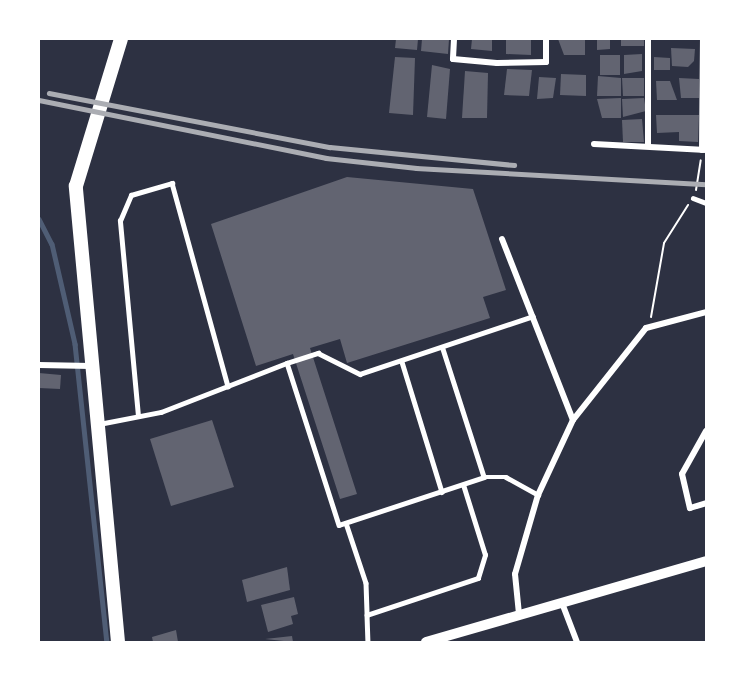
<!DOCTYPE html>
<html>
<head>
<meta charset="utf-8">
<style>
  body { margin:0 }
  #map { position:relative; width:745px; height:681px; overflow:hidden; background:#2d3142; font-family:Jost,sans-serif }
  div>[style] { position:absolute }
  .stream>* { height:4.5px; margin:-2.25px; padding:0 2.25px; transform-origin:2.25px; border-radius:2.25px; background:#4f5d75 }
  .building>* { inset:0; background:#626471 }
  .path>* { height:2px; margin:-1px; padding:0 1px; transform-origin:1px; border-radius:1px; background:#fff }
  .service>* { height:4.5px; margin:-2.25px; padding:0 2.25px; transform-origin:2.25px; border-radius:2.25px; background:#fff }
  .minor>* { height:6px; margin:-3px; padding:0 3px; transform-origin:3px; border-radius:3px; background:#fff }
  .tertiary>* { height:10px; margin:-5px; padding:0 5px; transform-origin:5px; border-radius:5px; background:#fff }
  .primary>* { height:14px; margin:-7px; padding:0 7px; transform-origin:7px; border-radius:7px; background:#fff }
  .rail>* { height:4.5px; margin:-2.25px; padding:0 2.25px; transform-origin:2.25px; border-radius:2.25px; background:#abadb3 }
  span { translate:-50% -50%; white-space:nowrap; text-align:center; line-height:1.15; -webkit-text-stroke:6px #fff; paint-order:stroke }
  .frame { position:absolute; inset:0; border:40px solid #fff; pointer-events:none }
</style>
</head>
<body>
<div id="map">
  <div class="stream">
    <div style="left:39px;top:219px;width:28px;rotate:63deg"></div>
    <div style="left:52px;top:244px;width:103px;rotate:77deg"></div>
    <div style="left:75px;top:344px;width:300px;rotate:83.9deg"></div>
  </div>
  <div class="building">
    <div style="clip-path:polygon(396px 39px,418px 39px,417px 50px,395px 48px)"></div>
    <div style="clip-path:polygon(422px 39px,449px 39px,448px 54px,421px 51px)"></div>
    <div style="clip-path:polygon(472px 39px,492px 39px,492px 51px,471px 49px)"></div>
    <div style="clip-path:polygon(558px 39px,585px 39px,585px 55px,564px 55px)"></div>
    <div style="clip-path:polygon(597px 39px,610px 39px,610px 49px,597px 50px)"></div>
    <div style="clip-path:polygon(621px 39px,644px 39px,644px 46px,621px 46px)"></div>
    <div style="clip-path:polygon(506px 40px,531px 40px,531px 55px,506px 54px)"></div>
    <div style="clip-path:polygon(671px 48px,695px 49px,694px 61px,688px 67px,672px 66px)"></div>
    <div style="clip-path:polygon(642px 54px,642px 71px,624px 74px,624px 55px)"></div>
    <div style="clip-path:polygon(600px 55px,620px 55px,620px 75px,600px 75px)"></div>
    <div style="clip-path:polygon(395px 57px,415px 58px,413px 115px,389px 113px)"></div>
    <div style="clip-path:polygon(654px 57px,670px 58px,670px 70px,654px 70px)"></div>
    <div style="clip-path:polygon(432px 65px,450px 69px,446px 119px,427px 117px)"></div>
    <div style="clip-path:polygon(507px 69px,532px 70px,529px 96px,504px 95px)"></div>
    <div style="clip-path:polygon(465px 71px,488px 73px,487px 118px,462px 118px)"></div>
    <div style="clip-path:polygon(561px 74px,586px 75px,586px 96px,560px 95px)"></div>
    <div style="clip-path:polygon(598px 76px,621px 78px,621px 96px,597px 96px)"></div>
    <div style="clip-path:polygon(539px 77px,556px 78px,553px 98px,537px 99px)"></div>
    <div style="clip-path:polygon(622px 78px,644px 78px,644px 96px,623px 96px)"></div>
    <div style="clip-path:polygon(679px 78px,699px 79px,699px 98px,681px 98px)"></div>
    <div style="clip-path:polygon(656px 81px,670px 81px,677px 100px,657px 100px)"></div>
    <div style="clip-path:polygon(621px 98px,621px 118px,602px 118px,597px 99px)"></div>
    <div style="clip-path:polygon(644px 98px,646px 111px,623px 117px,622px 99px)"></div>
    <div style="clip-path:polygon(656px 115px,699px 115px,698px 142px,679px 141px,679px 132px,657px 133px)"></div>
    <div style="clip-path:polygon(642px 119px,644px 142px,623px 142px,622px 120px)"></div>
    <div style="clip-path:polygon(347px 177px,473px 189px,506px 290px,483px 297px,490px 318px,347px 363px,340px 339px,310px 348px,357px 494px,340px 499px,293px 354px,256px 366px,211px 224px)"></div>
    <div style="clip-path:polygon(39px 373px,61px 375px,60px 389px,39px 388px)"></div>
    <div style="clip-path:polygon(212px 420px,234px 487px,171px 506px,150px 439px)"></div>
    <div style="clip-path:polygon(287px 567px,290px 590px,247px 602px,242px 580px)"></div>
    <div style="clip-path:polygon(294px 597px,298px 614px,291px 616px,293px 624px,268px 632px,261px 605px)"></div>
    <div style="clip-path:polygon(176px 630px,178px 642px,153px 642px,152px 637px)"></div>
    <div style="clip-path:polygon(292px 636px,293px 642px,265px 639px)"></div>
  </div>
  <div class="path">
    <div style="left:696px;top:190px;width:30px;rotate:-81deg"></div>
    <div style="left:651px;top:317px;width:75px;rotate:-80deg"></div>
    <div style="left:664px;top:243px;width:45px;rotate:-57.7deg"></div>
  </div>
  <div class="service">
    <div style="left:693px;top:198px;width:14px;rotate:21deg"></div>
    <div style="left:443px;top:349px;width:134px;rotate:72.2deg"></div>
    <div style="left:402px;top:362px;width:136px;rotate:72.9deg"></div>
    <div style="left:287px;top:363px;width:33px;rotate:-18deg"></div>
    <div style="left:318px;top:353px;width:47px;rotate:26.6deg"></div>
    <div style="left:360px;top:374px;width:182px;rotate:-18.5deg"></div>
    <div style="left:138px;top:416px;width:196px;rotate:-95.3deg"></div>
    <div style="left:120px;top:221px;width:28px;rotate:-67deg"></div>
    <div style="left:131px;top:195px;width:43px;rotate:-16.3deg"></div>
    <div style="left:172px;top:183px;width:211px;rotate:74.6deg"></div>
    <div style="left:99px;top:424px;width:63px;rotate:-11deg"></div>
    <div style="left:161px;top:412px;width:135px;rotate:-21.3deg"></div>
    <div style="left:287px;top:363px;width:170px;rotate:72.2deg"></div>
    <div style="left:339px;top:525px;width:153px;rotate:-18.3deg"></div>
    <div style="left:484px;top:477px;width:22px"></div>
    <div style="left:506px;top:477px;width:37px;rotate:29deg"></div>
    <div style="left:346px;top:523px;width:63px;rotate:71.6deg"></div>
    <div style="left:366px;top:583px;width:32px;rotate:88deg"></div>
    <div style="left:367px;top:615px;width:117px;rotate:-18.4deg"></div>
    <div style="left:478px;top:578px;width:24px;rotate:-73deg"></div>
    <div style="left:485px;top:555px;width:73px;rotate:-107.4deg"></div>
    <div style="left:367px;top:615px;width:27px;rotate:88deg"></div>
  </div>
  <div class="minor">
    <div style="left:454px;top:39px;width:20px;rotate:93deg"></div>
    <div style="left:453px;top:59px;width:44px;rotate:5.2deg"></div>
    <div style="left:497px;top:63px;width:49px;rotate:-1.2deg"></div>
    <div style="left:546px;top:62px;width:23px;rotate:-90deg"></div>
    <div style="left:648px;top:39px;width:107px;rotate:90deg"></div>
    <div style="left:594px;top:144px;width:112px;rotate:3.1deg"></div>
    <div style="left:702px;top:150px;width:111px;rotate:-89.5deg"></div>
    <div style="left:502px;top:239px;width:194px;rotate:68.6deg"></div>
    <div style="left:39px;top:365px;width:52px;rotate:1.1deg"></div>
    <div style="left:706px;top:431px;width:49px;rotate:119.2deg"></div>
    <div style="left:682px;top:474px;width:35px;rotate:77deg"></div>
    <div style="left:690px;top:508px;width:17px;rotate:-17deg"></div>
    <div style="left:562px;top:603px;width:42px;rotate:69deg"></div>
    <div style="left:519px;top:614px;width:40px;rotate:-95.7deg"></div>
    <div style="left:515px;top:574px;width:82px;rotate:-73.8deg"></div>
    <div style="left:538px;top:495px;width:83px;rotate:-65deg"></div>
    <div style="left:573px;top:420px;width:117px;rotate:-51.6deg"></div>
    <div style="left:646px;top:328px;width:62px;rotate:-14.9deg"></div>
  </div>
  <div class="tertiary">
    <div style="left:426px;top:642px;width:291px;rotate:-16.1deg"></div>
  </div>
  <div class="primary">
    <div style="left:118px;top:642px;width:458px;rotate:-95.3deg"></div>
    <div style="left:76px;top:186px;width:154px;rotate:-73deg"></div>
  </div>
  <div class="rail">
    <div style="left:49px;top:93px;width:286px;rotate:10.9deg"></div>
    <div style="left:330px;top:147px;width:185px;rotate:5.6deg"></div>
    <div style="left:39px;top:100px;width:293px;rotate:11.4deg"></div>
    <div style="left:326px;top:158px;width:91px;rotate:6.3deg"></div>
    <div style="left:416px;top:168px;width:290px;rotate:3.2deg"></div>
  </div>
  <div class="frame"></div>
</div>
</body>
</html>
